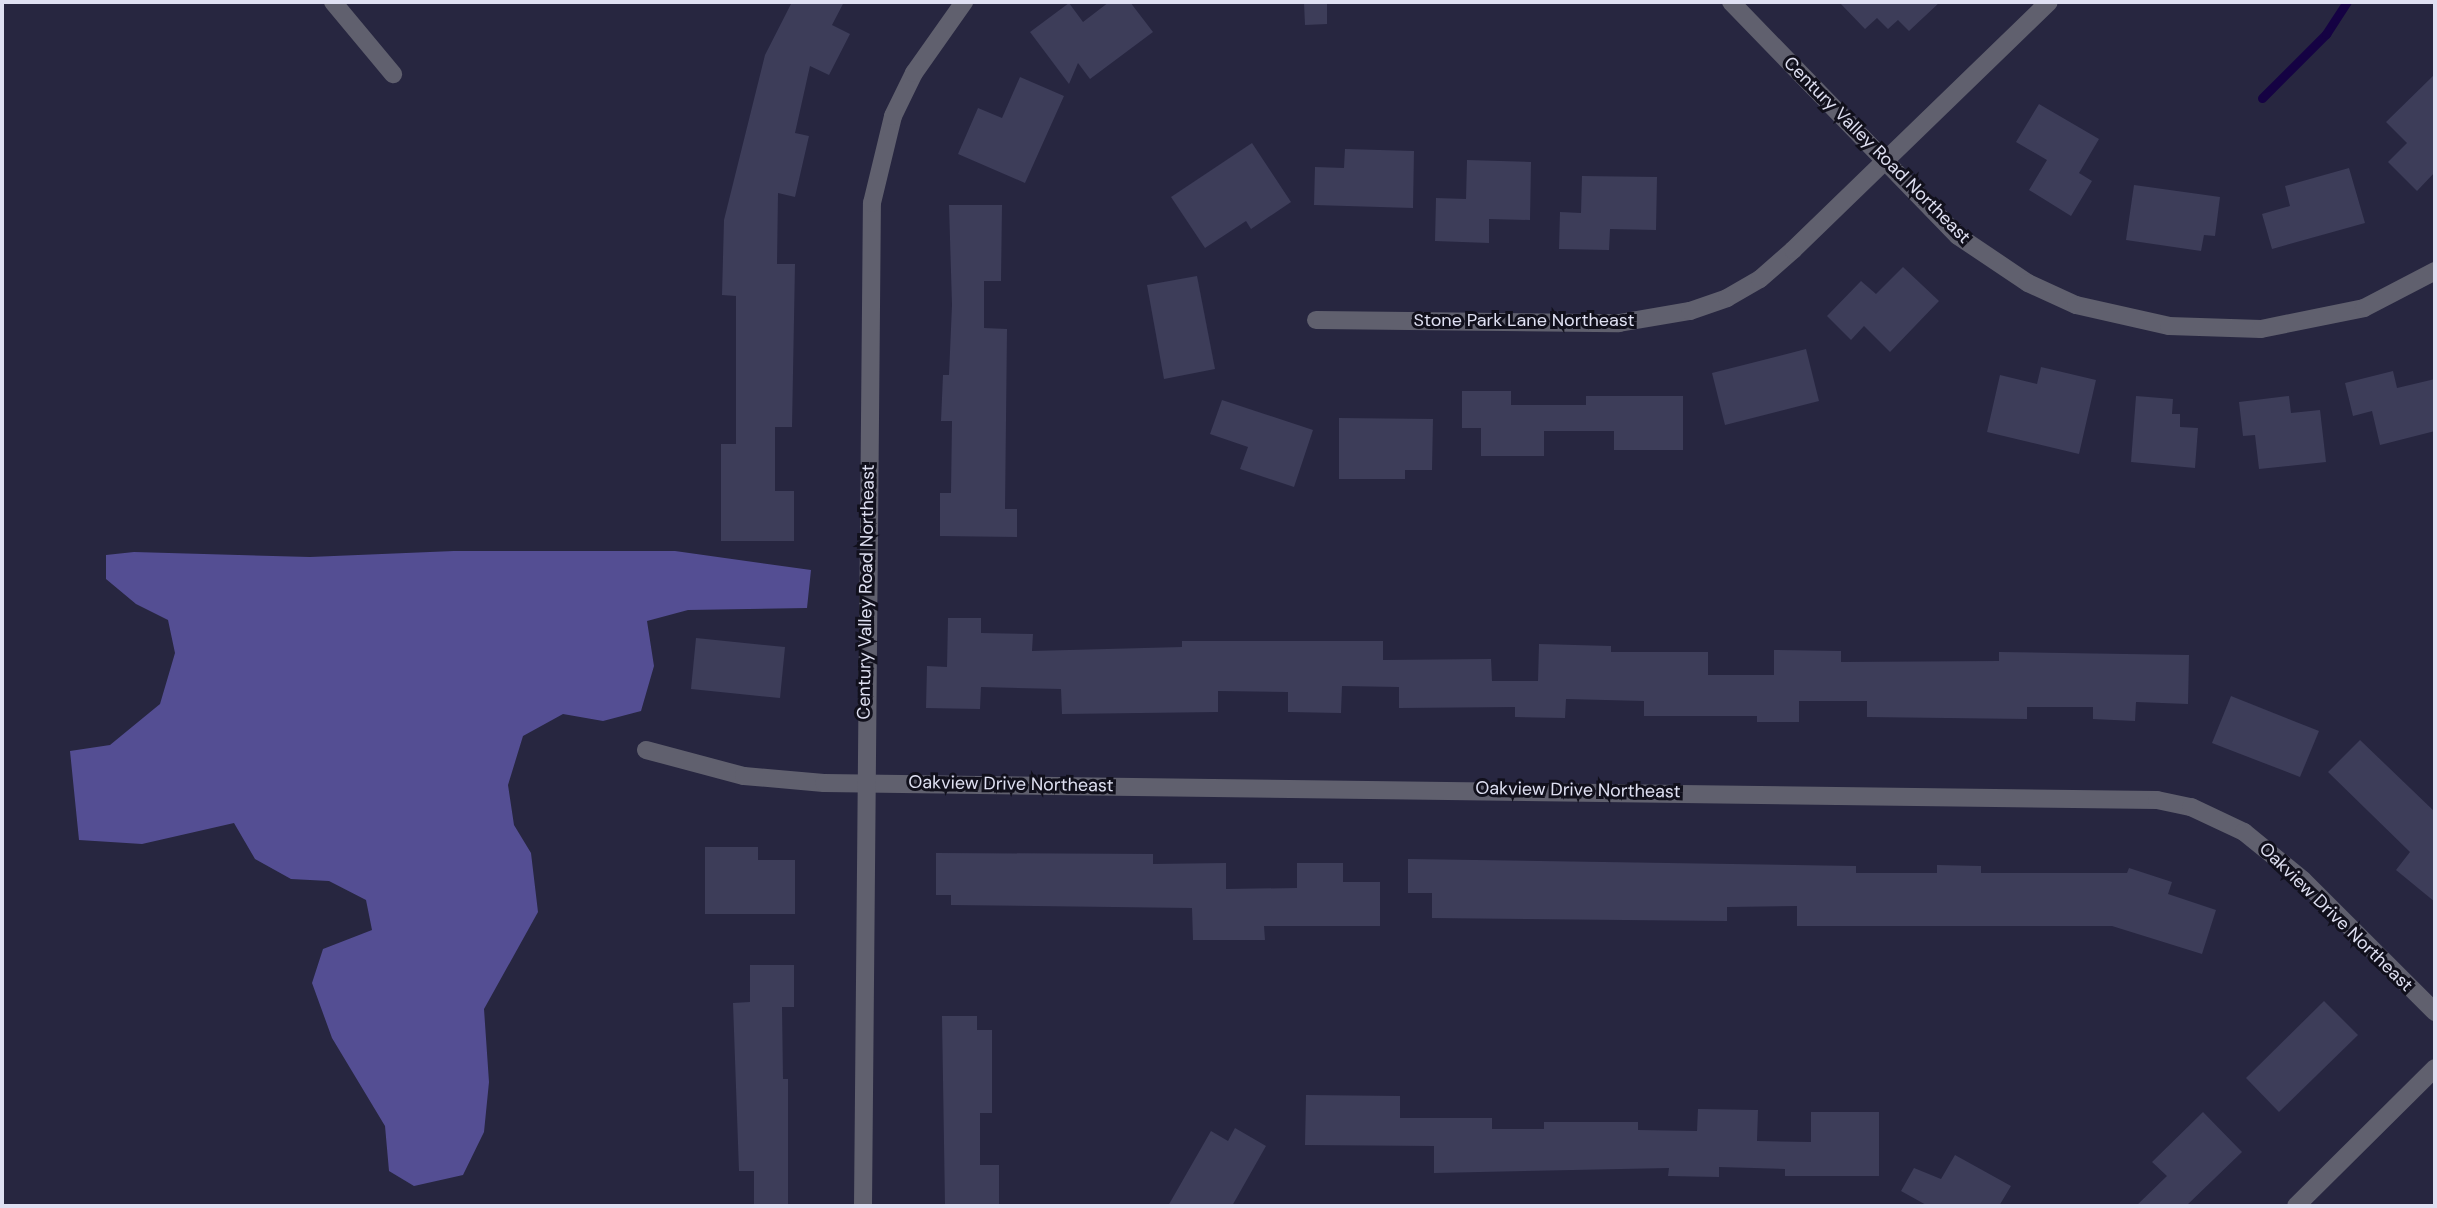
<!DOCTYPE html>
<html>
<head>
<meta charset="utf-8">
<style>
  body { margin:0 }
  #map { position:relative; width:2437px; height:1208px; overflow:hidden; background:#272640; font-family:"DM Sans",sans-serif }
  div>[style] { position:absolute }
  .forest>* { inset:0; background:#544e93 }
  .stream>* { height:9px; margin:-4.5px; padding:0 4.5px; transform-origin:4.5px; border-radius:4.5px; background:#150243 }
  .building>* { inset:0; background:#3d3d59 }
  .minor>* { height:18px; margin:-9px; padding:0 9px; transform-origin:9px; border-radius:9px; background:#60606e }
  span { translate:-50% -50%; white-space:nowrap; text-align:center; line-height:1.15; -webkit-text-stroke:6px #11101c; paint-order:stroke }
  .street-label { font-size:18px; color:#dfe0f2 }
  .frame { position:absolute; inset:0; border:4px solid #dfe0f2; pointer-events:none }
</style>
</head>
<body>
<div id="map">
  <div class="forest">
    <div style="clip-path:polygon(454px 551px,675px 551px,811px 570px,807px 608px,688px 610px,647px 621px,654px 666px,641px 711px,603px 721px,563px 714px,523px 736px,508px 785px,514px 825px,531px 853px,538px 912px,484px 1009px,489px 1082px,484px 1132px,463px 1175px,414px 1186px,389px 1171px,385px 1126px,332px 1038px,312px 983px,323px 949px,372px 930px,366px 900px,329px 881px,291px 879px,255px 859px,234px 823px,142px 844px,79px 840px,70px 751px,110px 745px,160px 704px,175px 653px,168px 620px,136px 604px,106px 579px,106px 555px,134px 552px,310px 557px)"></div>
  </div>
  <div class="stream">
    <div style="left:2262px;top:98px;width:91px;rotate:-45deg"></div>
    <div style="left:2326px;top:34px;width:38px;rotate:-57deg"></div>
  </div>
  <div class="building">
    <div style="clip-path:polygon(792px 2px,844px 2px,832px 25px,850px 34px,829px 75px,810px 66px,795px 133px,809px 136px,795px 197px,778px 193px,777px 264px,795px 264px,792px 427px,775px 427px,775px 491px,794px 491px,794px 541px,721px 541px,721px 444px,736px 444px,736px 296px,722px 295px,724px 220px,765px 55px)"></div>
    <div style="clip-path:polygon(1109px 2px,1130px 2px,1153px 32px,1090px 79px,1078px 63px,1069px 84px,1030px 32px,1069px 3px,1083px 22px)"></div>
    <div style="clip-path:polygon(1304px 2px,1327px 2px,1327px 24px,1305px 25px)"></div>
    <div style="clip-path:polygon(1839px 2px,1940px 2px,1909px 31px,1898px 20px,1888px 29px,1877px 18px,1865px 29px)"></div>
    <div style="clip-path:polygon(2435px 74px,2435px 172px,2417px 191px,2388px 162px,2407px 143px,2386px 122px)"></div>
    <div style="clip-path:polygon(1020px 77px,1064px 96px,1025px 183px,958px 154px,978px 108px,1002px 118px)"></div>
    <div style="clip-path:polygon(2039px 104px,2099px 139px,2079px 173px,2092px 181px,2071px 216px,2029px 190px,2047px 160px,2016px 142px)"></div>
    <div style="clip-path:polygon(1252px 143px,1291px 202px,1251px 229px,1246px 221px,1205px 248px,1171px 197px)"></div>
    <div style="clip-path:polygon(1345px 149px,1414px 151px,1413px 208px,1314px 205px,1315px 167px,1344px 168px)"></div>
    <div style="clip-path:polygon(1467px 160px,1531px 162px,1530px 220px,1489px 219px,1489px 243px,1435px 241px,1436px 198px,1466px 199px)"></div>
    <div style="clip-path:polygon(2349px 168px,2365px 223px,2272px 249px,2262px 214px,2290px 206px,2285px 186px)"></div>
    <div style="clip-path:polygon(1582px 176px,1657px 177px,1656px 230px,1610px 229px,1609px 250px,1559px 249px,1560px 212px,1581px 213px)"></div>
    <div style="clip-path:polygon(2134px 185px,2220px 197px,2215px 236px,2204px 235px,2201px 251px,2126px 240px)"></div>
    <div style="clip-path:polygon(949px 205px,1002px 205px,1001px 281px,984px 281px,984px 328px,1007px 329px,1005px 509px,1017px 509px,1017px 537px,940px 536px,940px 493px,951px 493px,952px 421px,941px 421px,943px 375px,949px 375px,952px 305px)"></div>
    <div style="clip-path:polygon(1903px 267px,1939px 301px,1890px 352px,1864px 326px,1851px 340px,1827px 316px,1861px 281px,1876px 294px)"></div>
    <div style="clip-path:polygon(1197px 276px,1215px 369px,1164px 379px,1147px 285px)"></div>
    <div style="clip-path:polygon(1806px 349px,1819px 401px,1725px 425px,1712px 373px)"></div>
    <div style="clip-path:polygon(2041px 367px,2096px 380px,2079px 454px,1987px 432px,2000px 375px,2037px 384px)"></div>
    <div style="clip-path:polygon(2393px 371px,2397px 388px,2435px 379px,2435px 431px,2380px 445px,2372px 411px,2353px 416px,2345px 383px)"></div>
    <div style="clip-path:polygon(1462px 391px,1511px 391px,1511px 405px,1586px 405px,1586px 396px,1683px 396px,1683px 450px,1614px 450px,1614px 431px,1544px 431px,1544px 456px,1481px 456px,1481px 428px,1462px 428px)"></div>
    <div style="clip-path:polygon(2136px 396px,2173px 399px,2172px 414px,2180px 414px,2180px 427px,2198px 428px,2195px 468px,2131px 462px)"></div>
    <div style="clip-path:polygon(2289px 396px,2291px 413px,2320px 410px,2326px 462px,2259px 469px,2255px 435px,2243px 436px,2239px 402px)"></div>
    <div style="clip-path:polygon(1222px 400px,1313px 430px,1294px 487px,1240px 469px,1248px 447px,1210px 434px)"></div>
    <div style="clip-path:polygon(1339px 418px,1433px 419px,1432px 470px,1405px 470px,1405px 479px,1339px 479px)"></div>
    <div style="clip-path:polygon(948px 618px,981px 618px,981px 633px,1033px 634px,1032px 651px,1182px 647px,1182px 641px,1383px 641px,1383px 660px,1491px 659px,1492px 681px,1538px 681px,1539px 644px,1611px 646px,1611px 652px,1708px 652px,1708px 675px,1774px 675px,1774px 650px,1841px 651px,1841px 662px,1999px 661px,1999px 652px,2189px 655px,2188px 704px,2136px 702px,2135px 721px,2093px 719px,2093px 707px,2027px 707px,2027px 719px,1867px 717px,1867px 701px,1799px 701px,1799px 722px,1757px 722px,1757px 716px,1644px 716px,1644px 701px,1566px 699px,1565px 718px,1515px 717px,1515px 707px,1399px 708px,1399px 687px,1342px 686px,1341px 713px,1288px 712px,1288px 692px,1218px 691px,1218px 712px,1062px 714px,1061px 689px,981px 687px,980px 709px,926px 708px,927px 666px,947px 667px)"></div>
    <div style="clip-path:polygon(696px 638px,785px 647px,780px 698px,691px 689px)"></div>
    <div style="clip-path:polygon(2231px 696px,2319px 731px,2300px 777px,2212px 743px)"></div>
    <div style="clip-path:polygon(2360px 740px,2435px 812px,2435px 902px,2396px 870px,2410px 852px,2328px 772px)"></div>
    <div style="clip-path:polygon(705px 847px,758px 847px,758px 860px,795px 860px,795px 914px,705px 914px)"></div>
    <div style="clip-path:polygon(936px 853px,1153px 854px,1153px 864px,1226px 863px,1226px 889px,1297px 888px,1297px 863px,1343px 863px,1343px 882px,1380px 882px,1380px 926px,1264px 926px,1265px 940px,1193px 940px,1192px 908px,951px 905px,951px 895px,936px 895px)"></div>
    <div style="clip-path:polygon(1408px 859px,1856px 866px,1856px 873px,1937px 873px,1937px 865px,1981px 866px,1981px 873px,2127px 873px,2129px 868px,2172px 882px,2168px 894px,2216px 910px,2202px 954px,2112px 926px,1797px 926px,1797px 906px,1727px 907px,1727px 921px,1432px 918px,1432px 893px,1408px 893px)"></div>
    <div style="clip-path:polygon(750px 965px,794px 965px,794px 1007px,782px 1007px,783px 1079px,788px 1079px,788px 1206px,754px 1206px,754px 1171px,739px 1171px,733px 1003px,750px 1002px)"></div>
    <div style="clip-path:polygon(2324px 1001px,2358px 1035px,2279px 1112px,2246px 1078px)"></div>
    <div style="clip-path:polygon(942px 1016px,977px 1016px,977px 1030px,992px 1030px,992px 1113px,980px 1113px,980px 1165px,999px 1165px,999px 1206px,945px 1206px)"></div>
    <div style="clip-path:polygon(1306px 1095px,1400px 1096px,1400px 1118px,1492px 1118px,1492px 1129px,1544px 1129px,1544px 1122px,1638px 1122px,1638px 1130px,1697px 1131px,1698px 1109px,1758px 1110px,1757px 1141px,1811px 1142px,1811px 1112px,1879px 1112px,1879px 1176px,1785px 1176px,1785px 1169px,1719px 1167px,1719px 1177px,1668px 1176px,1669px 1168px,1434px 1173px,1434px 1146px,1305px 1145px)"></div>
    <div style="clip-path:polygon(2203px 1112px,2242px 1152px,2186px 1206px,2136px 1206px,2167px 1176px,2152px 1162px)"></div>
    <div style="clip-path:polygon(1235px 1128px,1266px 1146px,1232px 1206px,1168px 1206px,1211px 1131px,1228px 1141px)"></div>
    <div style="clip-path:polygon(1955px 1155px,2011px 1186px,1999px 1206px,1928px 1206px,1901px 1191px,1914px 1168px,1941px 1179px)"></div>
  </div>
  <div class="minor">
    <div style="left:333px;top:2px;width:94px;rotate:50.2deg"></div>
    <div style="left:1731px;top:2px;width:326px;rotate:45.9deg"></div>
    <div style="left:1958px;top:236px;width:84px;rotate:33.9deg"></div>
    <div style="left:2028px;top:283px;width:53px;rotate:24.6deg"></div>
    <div style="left:2076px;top:305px;width:95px;rotate:12.7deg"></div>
    <div style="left:2169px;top:326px;width:92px;rotate:1.9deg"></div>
    <div style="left:2261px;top:329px;width:105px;rotate:-11.5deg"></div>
    <div style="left:2364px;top:308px;width:80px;rotate:-27.5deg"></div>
    <div style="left:1316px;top:320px;width:303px;rotate:0.6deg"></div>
    <div style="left:1619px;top:323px;width:72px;rotate:-9.6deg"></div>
    <div style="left:1690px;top:311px;width:39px;rotate:-19deg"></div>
    <div style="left:1727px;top:298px;width:38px;rotate:-30deg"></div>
    <div style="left:1760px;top:279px;width:44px;rotate:-41.3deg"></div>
    <div style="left:1793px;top:250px;width:356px;rotate:-44.1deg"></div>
    <div style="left:646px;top:750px;width:101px;rotate:14.9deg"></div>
    <div style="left:744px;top:776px;width:80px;rotate:5deg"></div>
    <div style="left:824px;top:783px;width:1333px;rotate:0.73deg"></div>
    <div style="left:2157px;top:800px;width:35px;rotate:12deg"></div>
    <div style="left:2191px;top:807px;width:59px;rotate:25.3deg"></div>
    <div style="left:2244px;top:832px;width:76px;rotate:39.1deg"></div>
    <div style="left:2303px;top:880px;width:187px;rotate:45deg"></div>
    <div style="left:863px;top:1206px;width:1003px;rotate:-89.49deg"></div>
    <div style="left:872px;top:203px;width:89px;rotate:-76.4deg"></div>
    <div style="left:893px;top:116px;width:48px;rotate:-64deg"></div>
    <div style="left:914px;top:73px;width:87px;rotate:-54.8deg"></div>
    <div style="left:2296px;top:1206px;width:196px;rotate:-44.8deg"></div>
  </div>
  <div class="street-label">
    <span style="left:1877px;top:150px;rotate:45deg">Century Valley Road Northeast</span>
    <span style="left:1524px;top:320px">Stone Park Lane Northeast</span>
    <span style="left:866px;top:592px;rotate:-89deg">Century Valley Road Northeast</span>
    <span style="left:1011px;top:784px;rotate:1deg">Oakview Drive Northeast</span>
    <span style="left:1578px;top:790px;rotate:1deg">Oakview Drive Northeast</span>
    <span style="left:2336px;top:917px;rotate:44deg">Oakview Drive Northeast</span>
  </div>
  <div class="frame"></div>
</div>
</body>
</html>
